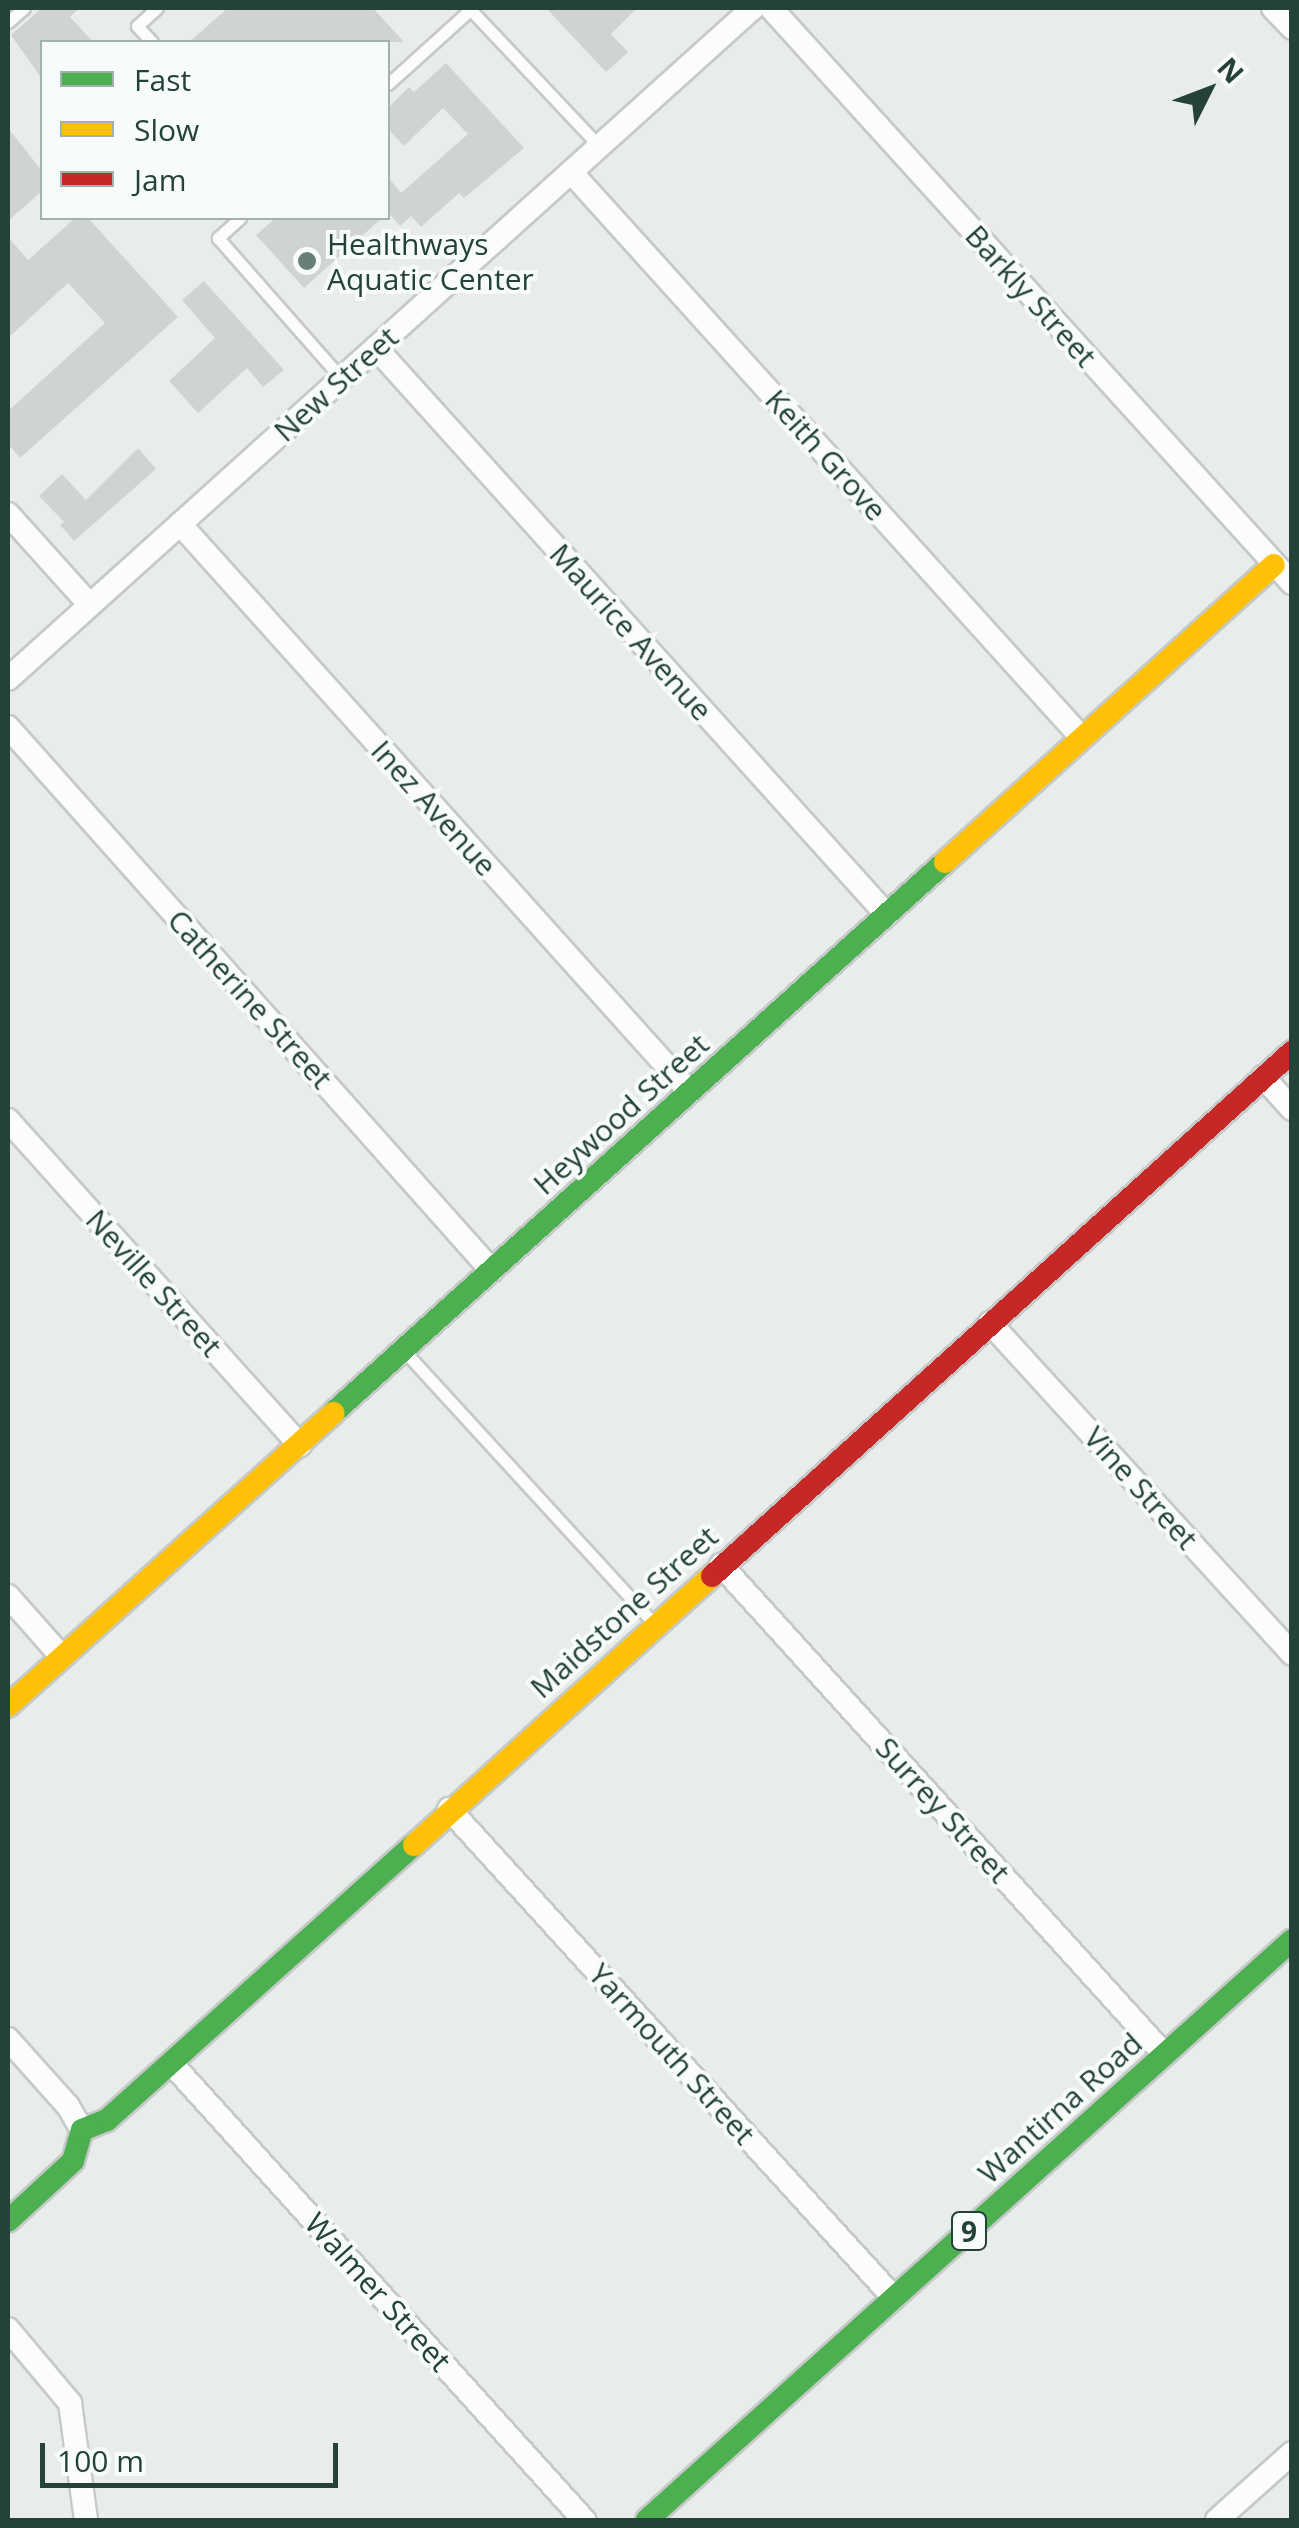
<!DOCTYPE html>
<html>
<head>
<meta charset="utf-8">
<style>
  body { margin:0 }
  #map { position:relative; width:1299px; height:2528px; overflow:hidden; background:#e8edeb; font-family:"Open Sans",sans-serif }
  div>[style] { position:absolute }
  .building>* { inset:0; background:#cfd4d2 }
  .roads { filter:drop-shadow(2px 0 #c5cac8) drop-shadow(-2px 0 #c5cac8) drop-shadow(0 2px #c5cac8) drop-shadow(0 -2px #c5cac8) }
  .lane>* { height:11px; margin:-5.5px; padding:0 5.5px; transform-origin:5.5px; border-radius:5.5px; background:#fcfcfc }
  .street>* { height:22px; margin:-11px; padding:0 11px; transform-origin:11px; border-radius:11px; background:#fcfcfc }
  .fast>* { height:22px; margin:-11px; padding:0 11px; transform-origin:11px; border-radius:11px; background:#4caf50 }
  .slow>* { height:22px; margin:-11px; padding:0 11px; transform-origin:11px; border-radius:11px; background:#ffc107 }
  .jam>* { height:22px; margin:-11px; padding:0 11px; transform-origin:11px; border-radius:11px; background:#c62828 }
  .dots>* { width:28px; height:28px; translate:-50% -50%; box-sizing:border-box; border:5px solid #f7fbf9; border-radius:50% }
  span { translate:-50% -50%; white-space:nowrap; text-align:center; line-height:1.15; -webkit-text-stroke:8px #f7fbf9; paint-order:stroke }
  .shield-label span { padding:2px 8px; background:#f7fbf9; border:2px solid; border-radius:8px; -webkit-text-stroke-width:0 }
  .shield-label { font-size:28px; color:#24423a; font-weight:700 }
  .poi-label { font-size:30px; color:#24423a }
  .left { translate:0 -50%; text-align:left }
  .street-label { font-size:30px; color:#24423a }
  .frame { position:absolute; inset:0; border:10px solid #24423a; pointer-events:none }
  .legend { position:absolute; left:40px; top:40px; width:350px; height:180px; box-sizing:border-box; background:#f7fbf9; border:2px solid #a3b1ad; margin:0; padding:12px 18px; list-style:none; font-size:30px; color:#24423a }
  .legend li { display:flex; align-items:center; gap:20px; height:50px }
  .legend b { width:50px; border:2px solid #a3b1ad }
  .north { position:absolute; left:1159px; top:40px; width:100px; height:100px; -webkit-text-stroke:8px #f7fbf9; paint-order:stroke; rotate:48deg; font-size:28px; font-weight:700; line-height:40px; text-align:center; color:#24423a }
  .north::after { content:''; display:block; margin:auto; width:35px; height:45px; background:#24423a; clip-path:polygon(50% 0,100% 100%,50% 72%,0 100%) }
  .scale { position:absolute; left:40px; top:2443px; width:298px; height:45px; box-sizing:border-box; border:5px solid #24423a; border-top:0; padding-left:12px; font-size:30px; line-height:35px; white-space:nowrap; color:#24423a; -webkit-text-stroke:8px #f7fbf9; paint-order:stroke }
</style>
</head>
<body>
<div id="map">
  <div class="building">
    <div style="clip-path:polygon(42px 8px,79px 8px,70px 17px,93px 42px,42px 42px,42px 79px,11px 35px)"></div>
    <div style="clip-path:polygon(228px 8px,373px 8px,404px 42px,189px 42px)"></div>
    <div style="clip-path:polygon(546px 8px,637px 8px,611px 34px,628px 52px,606px 72px)"></div>
    <div style="clip-path:polygon(446px 63px,524px 148px,464px 198px,459px 193px,421px 227px,411px 216px,400px 226px,388px 212px,388px 177px,401px 193px,468px 134px,443px 108px,404px 146px,388px 129px,388px 108px,409px 87px,414px 92px)"></div>
    <div style="clip-path:polygon(8px 128px,42px 171px,42px 191px,8px 221px)"></div>
    <div style="clip-path:polygon(75px 218px,88px 218px,178px 317px,20px 458px,8px 444px,8px 411px,105px 323px,68px 283px,8px 338px,8px 237px,28px 260px)"></div>
    <div style="clip-path:polygon(276px 218px,382px 218px,304px 288px,256px 235px)"></div>
    <div style="clip-path:polygon(204px 281px,284px 370px,263px 387px,247px 368px,198px 413px,169px 381px,215px 338px,182px 300px)"></div>
    <div style="clip-path:polygon(138px 448px,156px 469px,74px 541px,60px 525px,64px 522px,39px 496px,62px 474px,86px 500px)"></div>
  </div>
  <div class="roads">
    <div class="lane">
      <div style="left:469px;top:8px;width:191px;rotate:46.7deg"></div>
      <div style="left:8px;top:22px;width:21px;rotate:-41deg"></div>
      <div style="left:152px;top:42px;width:22px;rotate:-133deg"></div>
      <div style="left:137px;top:26px;width:27px;rotate:-42deg"></div>
      <div style="left:388px;top:84px;width:112px;rotate:-42.1deg"></div>
      <div style="left:240px;top:218px;width:30px;rotate:138deg"></div>
      <div style="left:218px;top:238px;width:188px;rotate:48.7deg"></div>
      <div style="left:407px;top:1354px;width:366px;rotate:47.5deg"></div>
    </div>
    <div class="street">
      <div style="left:771px;top:8px;width:776px;rotate:47.82deg"></div>
      <div style="left:1273px;top:8px;width:28px;rotate:46deg"></div>
      <div style="left:571px;top:172px;width:761px;rotate:47.93deg"></div>
      <div style="left:376px;top:348px;width:763px;rotate:47.97deg"></div>
      <div style="left:8px;top:514px;width:122px;rotate:48deg"></div>
      <div style="left:180px;top:524px;width:763px;rotate:48.08deg"></div>
      <div style="left:8px;top:679px;width:1003px;rotate:-42.01deg"></div>
      <div style="left:8px;top:727px;width:728px;rotate:48.34deg"></div>
      <div style="left:1263px;top:1077px;width:43px;rotate:47.8deg"></div>
      <div style="left:8px;top:1120px;width:437px;rotate:48.1deg"></div>
      <div style="left:990px;top:1323px;width:448px;rotate:47.6deg"></div>
      <div style="left:721px;top:1565px;width:660px;rotate:47.83deg"></div>
      <div style="left:8px;top:1596px;width:81px;rotate:48.5deg"></div>
      <div style="left:449px;top:1809px;width:661px;rotate:47.7deg"></div>
      <div style="left:8px;top:2039px;width:90px;rotate:48.2deg"></div>
      <div style="left:68px;top:2106px;width:28px;rotate:60deg"></div>
      <div style="left:172px;top:2064px;width:615px;rotate:47.9deg"></div>
      <div style="left:8px;top:2329px;width:97px;rotate:50deg"></div>
      <div style="left:70px;top:2403px;width:118px;rotate:82.2deg"></div>
      <div style="left:1217px;top:2520px;width:101px;rotate:-41.8deg"></div>
    </div>
    <div class="fast">
      <div style="left:333px;top:1413px;width:823px;rotate:-42deg"></div>
      <div style="left:8px;top:2221px;width:88px;rotate:-42.7deg"></div>
      <div style="left:73px;top:2161px;width:32px;rotate:-74deg"></div>
      <div style="left:82px;top:2130px;width:27px;rotate:-22deg"></div>
      <div style="left:107px;top:2120px;width:412px;rotate:-41.9deg"></div>
      <div style="left:647px;top:2520px;width:867px;rotate:-41.96deg"></div>
    </div>
    <div class="slow">
      <div style="left:945px;top:862px;width:443px;rotate:-42.1deg"></div>
      <div style="left:8px;top:1706px;width:438px;rotate:-42deg"></div>
      <div style="left:414px;top:1845px;width:401px;rotate:-42.1deg"></div>
    </div>
    <div class="jam">
      <div style="left:712px;top:1576px;width:782px;rotate:-42.1deg"></div>
    </div>
  </div>
  <div class="dots">
    <div style="left:307px;top:261px;background:#697e78"></div>
  </div>
  <div class="shield-label">
    <span style="left:969px;top:2231px">9</span>
  </div>
  <div class="poi-label">
    <span class="left" style="left:327px;top:261px">Healthways<br>Aquatic Center</span>
  </div>
  <div class="street-label">
    <span style="left:1031px;top:296px;rotate:48deg">Barkly Street</span>
    <span style="left:336px;top:384px;rotate:-42deg">New Street</span>
    <span style="left:826px;top:455px;rotate:48deg">Keith Grove</span>
    <span style="left:631px;top:632px;rotate:48deg">Maurice Avenue</span>
    <span style="left:434px;top:808px;rotate:48deg">Inez Avenue</span>
    <span style="left:250px;top:999px;rotate:48deg">Catherine Street</span>
    <span style="left:621px;top:1114px;rotate:-42deg">Heywood Street</span>
    <span style="left:154px;top:1283px;rotate:48deg">Neville Street</span>
    <span style="left:1141px;top:1488px;rotate:48deg">Vine Street</span>
    <span style="left:624px;top:1612px;rotate:-42deg">Maidstone Street</span>
    <span style="left:943px;top:1810px;rotate:48deg">Surrey Street</span>
    <span style="left:672px;top:2054px;rotate:48deg">Yarmouth Street</span>
    <span style="left:1060px;top:2108px;rotate:-42deg">Wantirna Road</span>
    <span style="left:378px;top:2292px;rotate:48deg">Walmer Street</span>
  </div>
  <div class="frame"></div>
  <ul class="legend">
  <li><b style="height:12px;background:#4caf50"></b>Fast</li>
  <li><b style="height:12px;background:#ffc107"></b>Slow</li>
  <li><b style="height:12px;background:#c62828"></b>Jam</li>
  </ul>
  <div class="north">N</div>
  <div class="scale">100 m</div>
</div>
</body>
</html>
